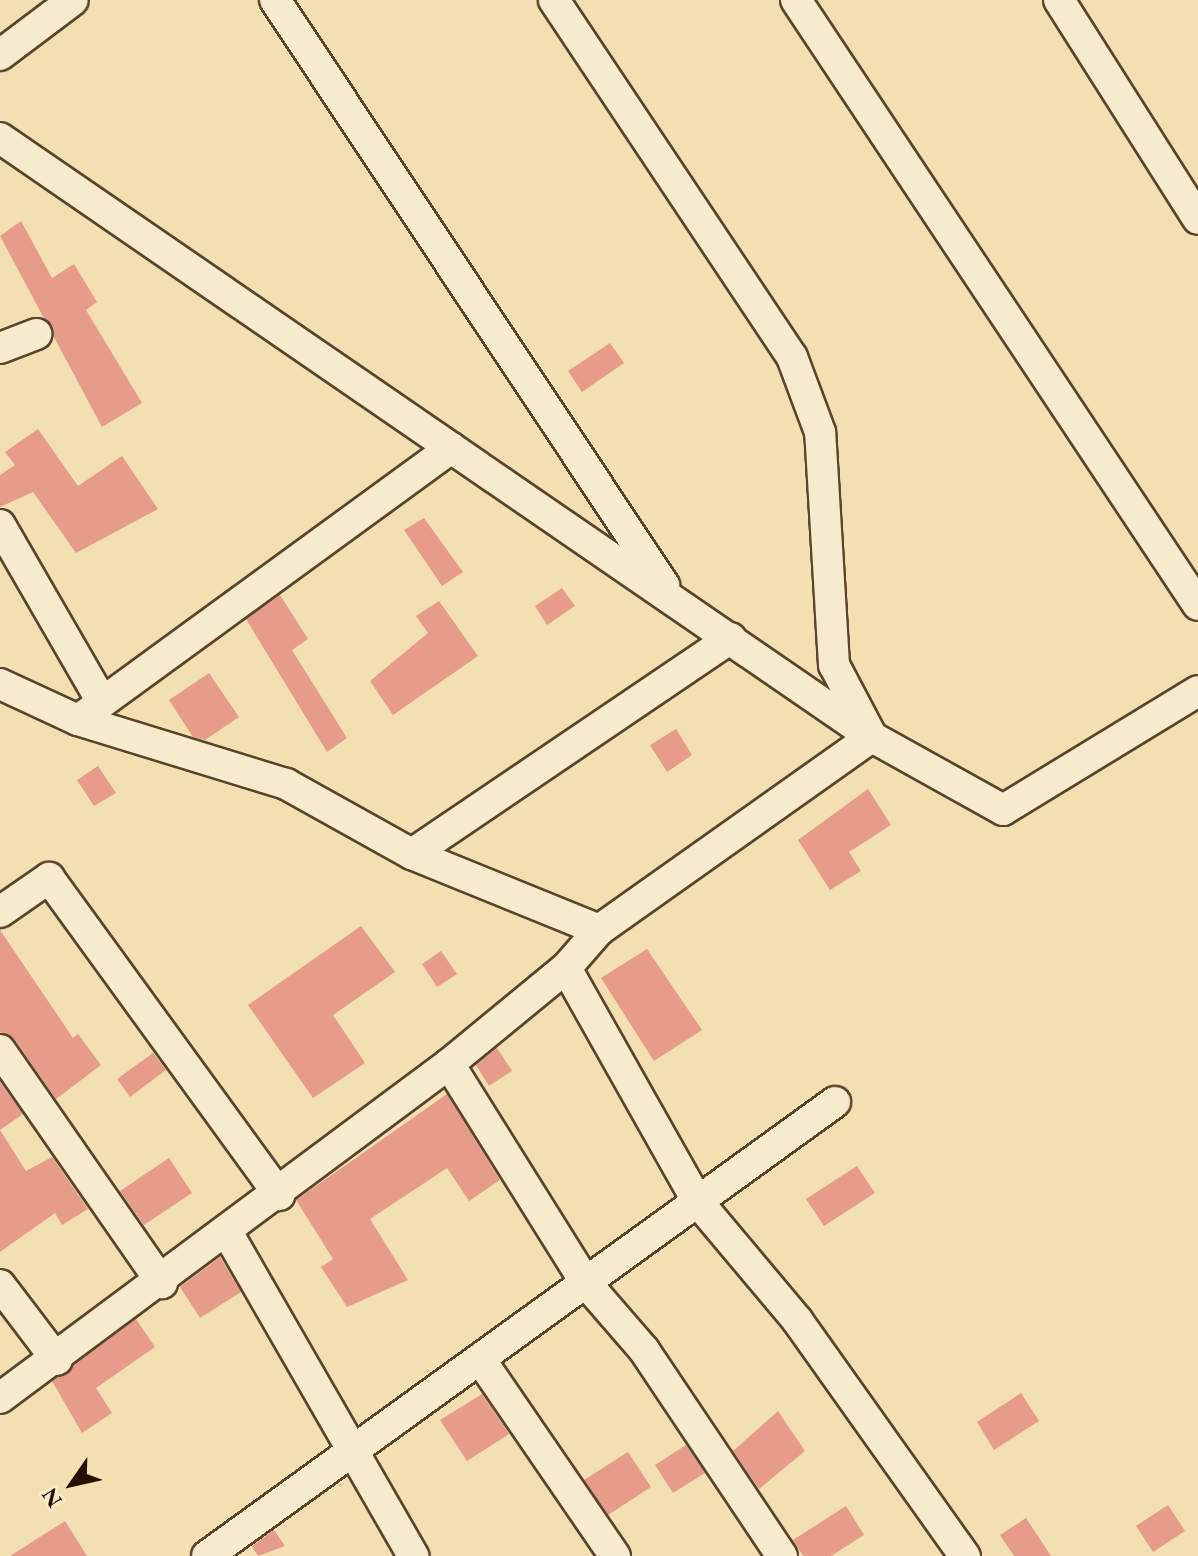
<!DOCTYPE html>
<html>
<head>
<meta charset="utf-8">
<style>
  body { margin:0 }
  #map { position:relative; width:1198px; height:1556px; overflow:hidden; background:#f2e0b2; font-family:"EB Garamond",serif }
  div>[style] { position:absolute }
  .building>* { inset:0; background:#e79b89 }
  .roads { filter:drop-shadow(2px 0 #59442c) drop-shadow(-2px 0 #59442c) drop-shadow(0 2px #59442c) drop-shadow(0 -2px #59442c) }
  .street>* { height:30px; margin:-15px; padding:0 15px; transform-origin:15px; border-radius:15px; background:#f7ebcd }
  span { translate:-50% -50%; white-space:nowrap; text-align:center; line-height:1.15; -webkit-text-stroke:6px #f7ebcd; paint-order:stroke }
  .north { position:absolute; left:32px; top:1444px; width:80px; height:80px; -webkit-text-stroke:6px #f7ebcd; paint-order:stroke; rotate:236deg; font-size:22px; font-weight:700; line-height:32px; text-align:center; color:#261000 }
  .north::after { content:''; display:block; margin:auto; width:28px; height:36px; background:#261000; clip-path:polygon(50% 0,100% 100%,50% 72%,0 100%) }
</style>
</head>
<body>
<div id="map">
  <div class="building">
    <div style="clip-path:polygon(21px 221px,52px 278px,74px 264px,97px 302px,86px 310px,142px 403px,102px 427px,0 236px)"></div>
    <div style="clip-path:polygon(610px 343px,624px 363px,582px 392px,568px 371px)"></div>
    <div style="clip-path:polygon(38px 429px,78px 486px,122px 456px,158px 509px,76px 553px,33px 492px,0 507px,0 475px,15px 465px,5px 452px)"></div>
    <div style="clip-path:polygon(424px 518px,463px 572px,442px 586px,404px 530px)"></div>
    <div style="clip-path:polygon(562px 588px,575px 606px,547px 625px,535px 606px)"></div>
    <div style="clip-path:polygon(280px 595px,308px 639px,292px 650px,347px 738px,327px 752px,246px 619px)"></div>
    <div style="clip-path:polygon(439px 601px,478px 656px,393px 715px,370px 681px,428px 633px,416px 616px)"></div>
    <div style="clip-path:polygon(209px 673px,239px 717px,205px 740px,193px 737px,169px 700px)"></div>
    <div style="clip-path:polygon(676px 729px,692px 755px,667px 772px,650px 745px)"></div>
    <div style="clip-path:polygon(98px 766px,116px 793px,94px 806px,77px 780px)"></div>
    <div style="clip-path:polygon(868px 789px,891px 825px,849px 852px,861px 871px,830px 890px,798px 840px)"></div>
    <div style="clip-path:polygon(361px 926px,395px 972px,333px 1015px,365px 1063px,313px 1098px,248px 1005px)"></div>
    <div style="clip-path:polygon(0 930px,73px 1038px,78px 1034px,101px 1065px,56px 1099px,15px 1040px,0 1032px)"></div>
    <div style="clip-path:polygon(647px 949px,702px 1030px,654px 1061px,601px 978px)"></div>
    <div style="clip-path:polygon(441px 951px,457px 974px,437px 987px,422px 964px)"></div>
    <div style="clip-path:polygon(497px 1048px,512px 1071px,489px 1086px,476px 1065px)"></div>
    <div style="clip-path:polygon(153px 1053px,166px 1070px,130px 1097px,117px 1079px)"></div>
    <div style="clip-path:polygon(0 1082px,23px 1114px,0 1130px,26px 1171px,52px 1157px,88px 1209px,62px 1225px,55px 1213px,0 1252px)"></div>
    <div style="clip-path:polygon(447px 1094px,500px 1180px,469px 1201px,447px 1168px,370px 1219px,408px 1280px,347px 1307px,321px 1267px,333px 1259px,296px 1200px)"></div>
    <div style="clip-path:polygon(169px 1158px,192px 1193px,144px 1225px,120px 1191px)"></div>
    <div style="clip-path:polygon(857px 1166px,875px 1193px,824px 1226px,806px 1199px)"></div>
    <div style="clip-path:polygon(220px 1257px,241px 1292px,200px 1318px,180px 1287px)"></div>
    <div style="clip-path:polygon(136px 1319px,155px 1347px,96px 1388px,112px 1413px,82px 1433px,52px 1381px)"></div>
    <div style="clip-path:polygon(1021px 1393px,1039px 1421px,994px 1450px,977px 1422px)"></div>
    <div style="clip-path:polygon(482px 1394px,509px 1434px,467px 1461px,440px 1420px)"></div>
    <div style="clip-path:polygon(778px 1411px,805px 1451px,759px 1489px,733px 1451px)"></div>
    <div style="clip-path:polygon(686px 1445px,705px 1473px,673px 1493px,655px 1465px)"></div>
    <div style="clip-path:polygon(628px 1452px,651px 1487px,608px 1515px,584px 1480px)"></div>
    <div style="clip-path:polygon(1168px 1505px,1185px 1531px,1153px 1552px,1136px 1526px)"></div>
    <div style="clip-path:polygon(846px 1506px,864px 1535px,831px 1556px,803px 1556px,793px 1540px)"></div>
    <div style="clip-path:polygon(1026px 1518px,1051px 1556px,1014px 1556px,1000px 1535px)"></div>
    <div style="clip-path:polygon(65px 1521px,87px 1556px,10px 1556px)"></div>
    <div style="clip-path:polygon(274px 1530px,285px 1546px,258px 1556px,252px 1546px)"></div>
  </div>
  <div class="roads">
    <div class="street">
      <div style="left:275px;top:0;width:703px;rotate:56.38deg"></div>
      <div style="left:796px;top:0;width:726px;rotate:56.4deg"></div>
      <div style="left:1059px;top:0;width:259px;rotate:57.6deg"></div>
      <div style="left:0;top:55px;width:91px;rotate:-37deg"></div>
      <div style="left:0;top:138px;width:1058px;rotate:34.49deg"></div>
      <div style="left:872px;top:737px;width:150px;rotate:29.1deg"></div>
      <div style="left:1003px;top:810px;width:228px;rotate:-31.4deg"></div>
      <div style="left:0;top:348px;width:39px;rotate:-21deg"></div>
      <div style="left:0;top:525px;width:202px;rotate:60deg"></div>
      <div style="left:0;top:684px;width:86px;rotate:24.8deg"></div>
      <div style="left:78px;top:720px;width:462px;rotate:-36.1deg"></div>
      <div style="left:78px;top:720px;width:218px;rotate:17.1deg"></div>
      <div style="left:286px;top:784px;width:144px;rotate:29.1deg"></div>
      <div style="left:412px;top:854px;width:202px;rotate:22.1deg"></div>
      <div style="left:412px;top:854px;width:385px;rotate:-34.1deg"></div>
      <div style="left:0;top:912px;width:60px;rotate:-34.8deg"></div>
      <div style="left:49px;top:878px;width:392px;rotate:54deg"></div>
      <div style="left:566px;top:968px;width:269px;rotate:60.6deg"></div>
      <div style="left:698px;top:1202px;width:154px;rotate:50deg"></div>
      <div style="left:797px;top:1320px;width:290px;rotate:54.6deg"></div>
      <div style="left:0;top:1050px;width:284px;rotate:55.2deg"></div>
      <div style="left:449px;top:1064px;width:258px;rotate:58deg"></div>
      <div style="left:586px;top:1283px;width:89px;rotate:49.1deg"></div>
      <div style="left:644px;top:1350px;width:248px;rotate:56.2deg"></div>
      <div style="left:227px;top:1232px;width:374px;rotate:60.1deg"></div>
      <div style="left:0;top:1285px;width:94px;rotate:52.8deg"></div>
      <div style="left:480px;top:1359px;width:239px;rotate:55.6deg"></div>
      <div style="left:0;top:1398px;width:560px;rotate:-36.64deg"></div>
      <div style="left:449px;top:1064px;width:151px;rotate:-39.4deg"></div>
      <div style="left:566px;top:968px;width:50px;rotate:-49deg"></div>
      <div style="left:599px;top:930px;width:334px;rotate:-35.3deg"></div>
      <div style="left:872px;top:737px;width:81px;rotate:-117.8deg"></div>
      <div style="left:834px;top:665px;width:233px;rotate:-93.4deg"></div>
      <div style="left:820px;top:432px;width:80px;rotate:-110.5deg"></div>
      <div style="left:792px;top:357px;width:429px;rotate:-123.7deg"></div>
      <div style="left:207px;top:1556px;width:775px;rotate:-35.86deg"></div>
    </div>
  </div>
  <div class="north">N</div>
</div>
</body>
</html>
